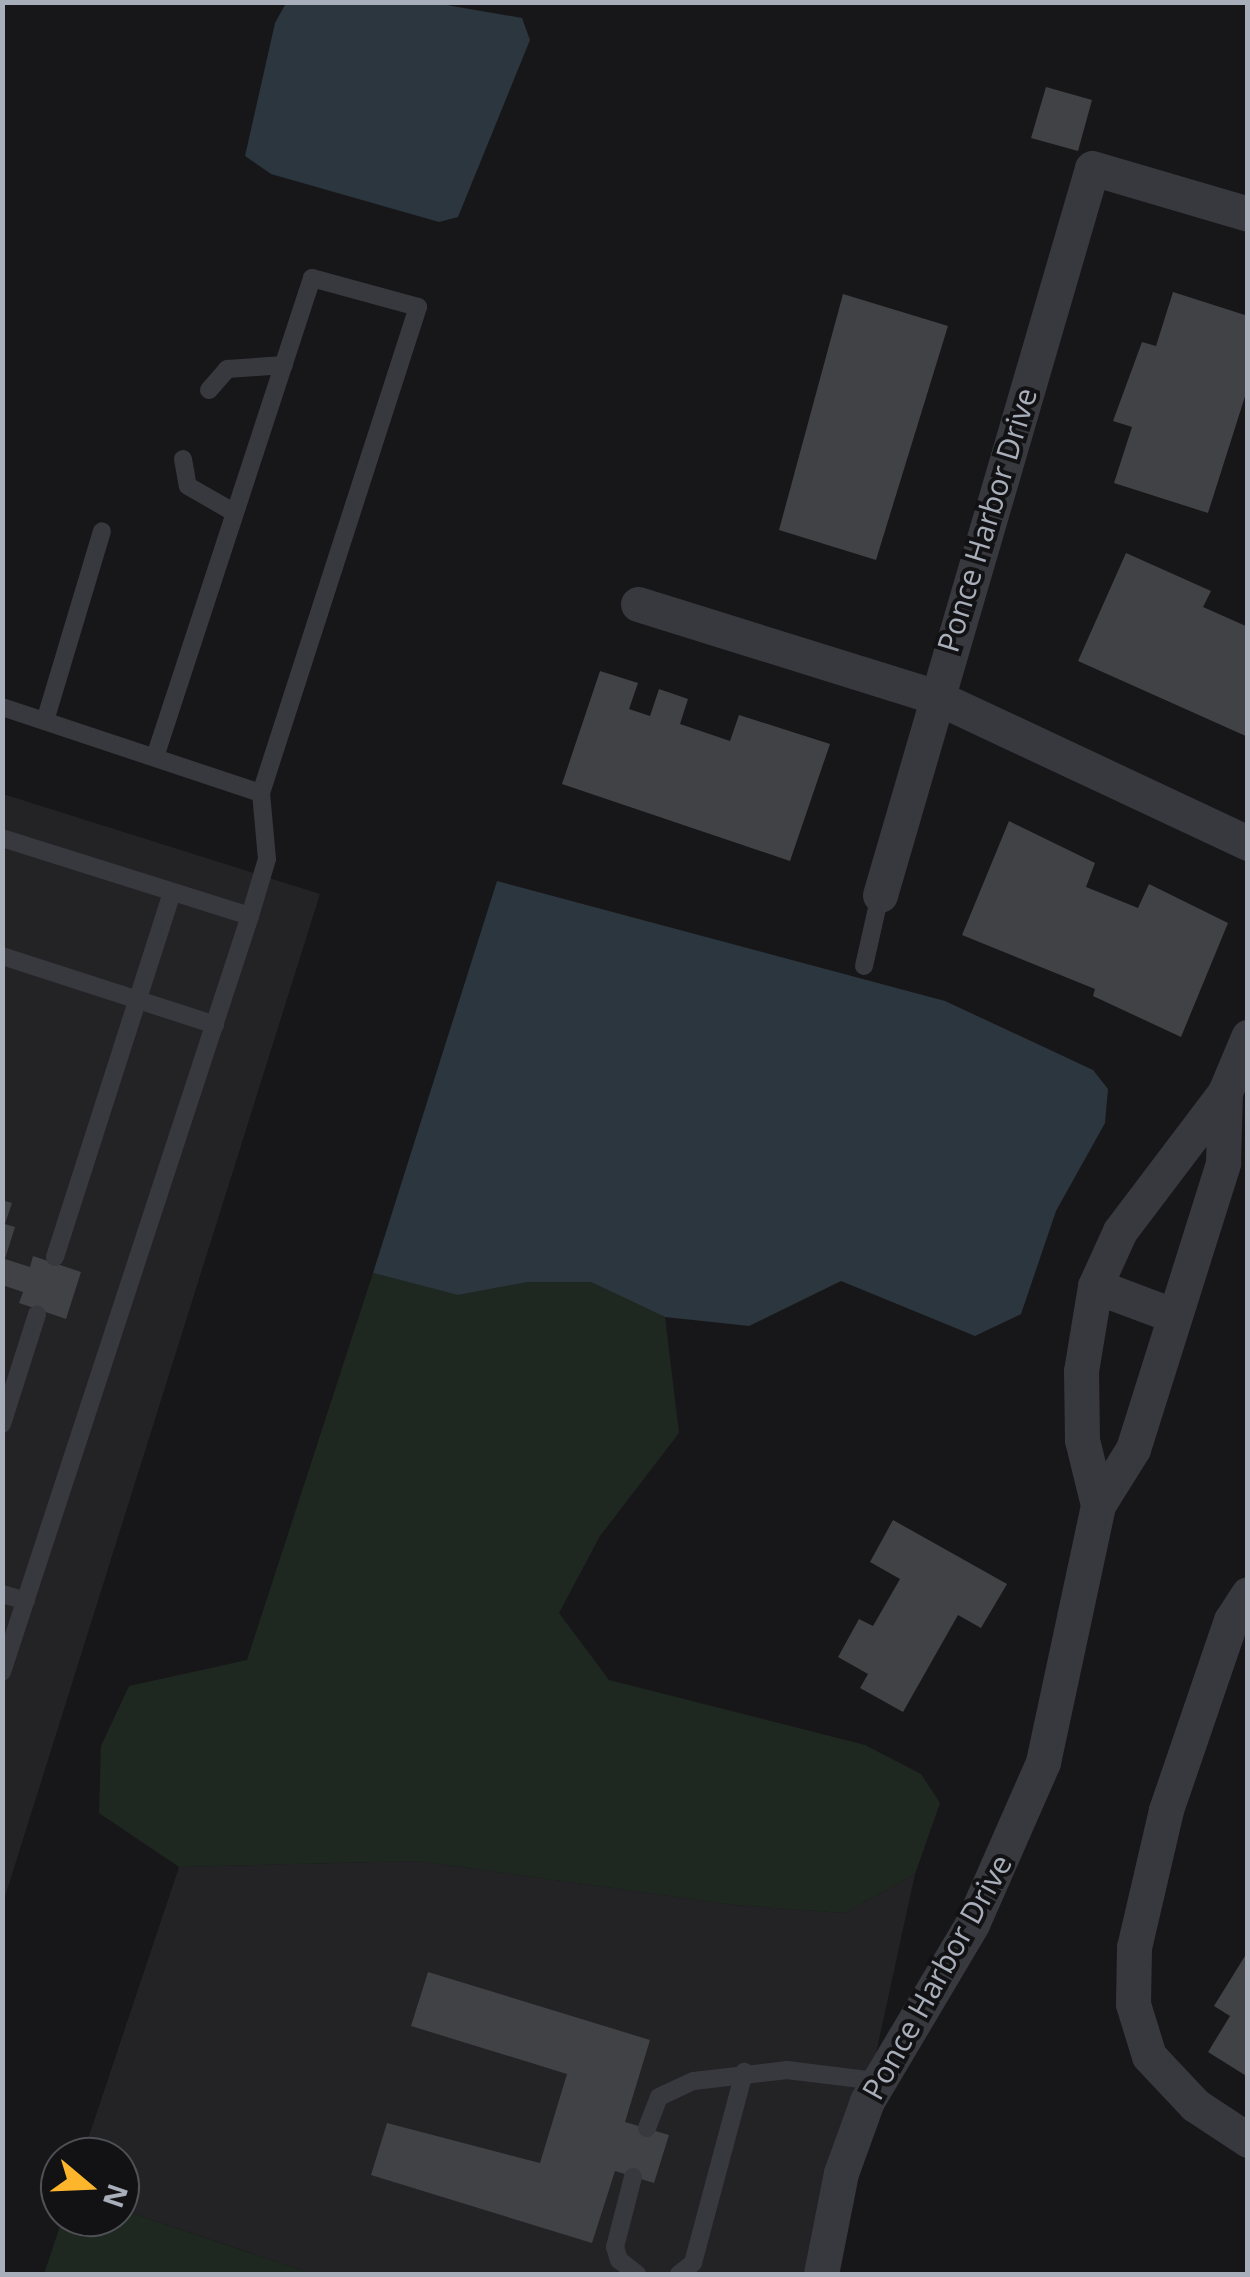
<!DOCTYPE html>
<html>
<head>
<meta charset="utf-8">
<style>
  body { margin:0 }
  #map { position:relative; width:1250px; height:2277px; overflow:hidden; background:#171719; font-family:"Open Sans",sans-serif }
  div>[style] { position:absolute }
  .built>* { inset:0; background:#232326 }
  .green>* { inset:0; background:#1f2820 }
  .water>* { inset:0; background:#2c363e }
  .building>* { inset:0; background:#414246 }
  .service>* { height:18px; margin:-9px; padding:0 9px; transform-origin:9px; border-radius:9px; background:#38393e }
  .minor>* { height:35px; margin:-17.5px; padding:0 17.5px; transform-origin:17.5px; border-radius:17.5px; background:#38393e }
  span { translate:-50% -50%; white-space:nowrap; text-align:center; line-height:1.15; -webkit-text-stroke:8px #121214; paint-order:stroke }
  .street-label { font-size:30px; color:#a8aeba }
  .frame { position:absolute; inset:0; border:5px solid #a8aeba; pointer-events:none }
  .north { position:absolute; left:40px; top:2137px; width:100px; height:100px; box-sizing:border-box; background:#121214; border:2px solid #4e5056; border-radius:50%; rotate:109deg; font-size:28px; font-weight:700; line-height:40px; text-align:center; color:#a8aeba }
  .north::after { content:''; display:block; margin:auto; width:35px; height:45px; background:#fdb62c; clip-path:polygon(50% 0,100% 100%,50% 72%,0 100%) }
</style>
</head>
<body>
<div id="map">
  <div class="built">
    <div style="clip-path:polygon(3px 794px,320px 894px,3px 1903px)"></div>
    <div style="clip-path:polygon(417px 1861px,735px 1905px,845px 1913px,915px 1874px,828px 2274px,313px 2274px,120px 2209px,120px 2157px,82px 2157px,179px 1867px)"></div>
  </div>
  <div class="green">
    <div style="clip-path:polygon(373px 1273px,458px 1295px,528px 1282px,591px 1282px,665px 1317px,679px 1433px,600px 1536px,559px 1613px,609px 1680px,865px 1745px,921px 1774px,940px 1803px,915px 1874px,845px 1913px,735px 1905px,417px 1861px,179px 1867px,99px 1813px,101px 1746px,129px 1686px,247px 1660px)"></div>
    <div style="clip-path:polygon(120px 2209px,256px 2255px,313px 2274px,44px 2274px,63px 2217px,120px 2217px)"></div>
  </div>
  <div class="water">
    <div style="clip-path:polygon(286px 3px,435px 3px,522px 18px,530px 40px,458px 217px,439px 222px,271px 174px,245px 156px,275px 23px)"></div>
    <div style="clip-path:polygon(497px 881px,945px 1001px,1093px 1070px,1108px 1089px,1105px 1123px,1056px 1211px,1021px 1314px,975px 1336px,841px 1281px,749px 1326px,665px 1317px,591px 1282px,528px 1282px,458px 1295px,373px 1273px)"></div>
  </div>
  <div class="building">
    <div style="clip-path:polygon(1046px 87px,1092px 100px,1078px 151px,1031px 138px)"></div>
    <div style="clip-path:polygon(1173px 292px,1248px 316px,1248px 387px,1208px 513px,1114px 483px,1132px 427px,1113px 421px,1142px 342px,1156px 346px)"></div>
    <div style="clip-path:polygon(843px 294px,948px 326px,876px 560px,779px 530px)"></div>
    <div style="clip-path:polygon(1126px 553px,1211px 591px,1203px 607px,1248px 627px,1248px 737px,1078px 661px)"></div>
    <div style="clip-path:polygon(600px 671px,638px 683px,629px 709px,650px 716px,659px 689px,688px 699px,680px 724px,730px 741px,739px 715px,830px 744px,790px 861px,562px 784px)"></div>
    <div style="clip-path:polygon(1009px 821px,1095px 863px,1086px 887px,1138px 908px,1149px 884px,1228px 923px,1181px 1037px,1093px 996px,1095px 989px,962px 935px)"></div>
    <div style="clip-path:polygon(2px 1200px,12px 1203px,5px 1224px,15px 1227px,5px 1259px,30px 1267px,33px 1256px,81px 1272px,66px 1319px,19px 1303px,23px 1292px,2px 1285px)"></div>
    <div style="clip-path:polygon(893px 1520px,1007px 1584px,981px 1628px,958px 1615px,903px 1712px,860px 1688px,868px 1674px,838px 1657px,859px 1619px,873px 1626px,900px 1579px,870px 1562px)"></div>
    <div style="clip-path:polygon(1245px 1956px,1248px 1958px,1248px 2077px,1208px 2052px,1230px 2016px,1214px 2006px)"></div>
    <div style="clip-path:polygon(428px 1972px,650px 2040px,625px 2122px,669px 2135px,654px 2183px,615px 2171px,592px 2243px,371px 2175px,387px 2123px,540px 2163px,567px 2074px,411px 2026px)"></div>
  </div>
  <div class="service">
    <div style="left:209px;top:390px;width:28px;rotate:-49deg"></div>
    <div style="left:227px;top:369px;width:57px;rotate:-4deg"></div>
    <div style="left:183px;top:459px;width:27px;rotate:80deg"></div>
    <div style="left:188px;top:486px;width:54px;rotate:29.9deg"></div>
    <div style="left:2px;top:707px;width:273px;rotate:18.4deg"></div>
    <div style="left:45px;top:721px;width:198px;rotate:-73.3deg"></div>
    <div style="left:2px;top:838px;width:260px;rotate:17.5deg"></div>
    <div style="left:2px;top:956px;width:224px;rotate:17.9deg"></div>
    <div style="left:864px;top:966px;width:73px;rotate:-77.3deg"></div>
    <div style="left:55px;top:1257px;width:383px;rotate:-72.2deg"></div>
    <div style="left:2px;top:1424px;width:115px;rotate:-72.3deg"></div>
    <div style="left:2px;top:1594px;width:25px;rotate:16deg"></div>
    <div style="left:2px;top:1672px;width:796px;rotate:-71.84deg"></div>
    <div style="left:250px;top:916px;width:59px;rotate:-73.4deg"></div>
    <div style="left:267px;top:859px;width:66px;rotate:-95.2deg"></div>
    <div style="left:261px;top:793px;width:511px;rotate:-72.1deg"></div>
    <div style="left:418px;top:307px;width:110px;rotate:-164.7deg"></div>
    <div style="left:312px;top:278px;width:504px;rotate:108.15deg"></div>
    <div style="left:647px;top:2128px;width:33px;rotate:-69deg"></div>
    <div style="left:659px;top:2097px;width:38px;rotate:-25deg"></div>
    <div style="left:694px;top:2081px;width:94px;rotate:-6.7deg"></div>
    <div style="left:787px;top:2070px;width:91px;rotate:7deg"></div>
    <div style="left:633px;top:2177px;width:72px;rotate:104.4deg"></div>
    <div style="left:615px;top:2247px;width:14px;rotate:73deg"></div>
    <div style="left:619px;top:2260px;width:23px;rotate:38deg"></div>
    <div style="left:679px;top:2274px;width:18px;rotate:-38deg"></div>
    <div style="left:693px;top:2263px;width:198px;rotate:-75deg"></div>
  </div>
  <div class="minor">
    <div style="left:638px;top:604px;width:310px;rotate:17.3deg"></div>
    <div style="left:934px;top:696px;width:347px;rotate:25.1deg"></div>
    <div style="left:880px;top:895px;width:757px;rotate:-73.74deg"></div>
    <div style="left:1092px;top:168px;width:163px;rotate:16.4deg"></div>
    <div style="left:1095px;top:1286px;width:85px;rotate:20.6deg"></div>
    <div style="left:1098px;top:1505px;width:67px;rotate:-103.8deg"></div>
    <div style="left:1082px;top:1440px;width:69px;rotate:-90.8deg"></div>
    <div style="left:1081px;top:1371px;width:86px;rotate:-80.6deg"></div>
    <div style="left:1095px;top:1286px;width:60px;rotate:-65.6deg"></div>
    <div style="left:1120px;top:1231px;width:174px;rotate:-52.9deg"></div>
    <div style="left:1248px;top:1594px;width:31px;rotate:123deg"></div>
    <div style="left:1231px;top:1620px;width:201px;rotate:108.9deg"></div>
    <div style="left:1166px;top:1810px;width:141px;rotate:103.1deg"></div>
    <div style="left:1134px;top:1947px;width:57px;rotate:91deg"></div>
    <div style="left:1133px;top:2004px;width:54px;rotate:72.9deg"></div>
    <div style="left:1149px;top:2056px;width:67px;rotate:46.8deg"></div>
    <div style="left:1195px;top:2105px;width:64px;rotate:33.4deg"></div>
    <div style="left:821px;top:2274px;width:103px;rotate:-78.8deg"></div>
    <div style="left:841px;top:2173px;width:77px;rotate:-70.1deg"></div>
    <div style="left:867px;top:2101px;width:206px;rotate:-59.3deg"></div>
    <div style="left:972px;top:1924px;width:177px;rotate:-66.3deg"></div>
    <div style="left:1043px;top:1762px;width:263px;rotate:-77.9deg"></div>
    <div style="left:1098px;top:1505px;width:66px;rotate:-58deg"></div>
    <div style="left:1133px;top:1449px;width:300px;rotate:-72.5deg"></div>
    <div style="left:1223px;top:1163px;width:71px;rotate:-88.4deg"></div>
    <div style="left:1225px;top:1092px;width:60px;rotate:-67.3deg"></div>
  </div>
  <div class="street-label">
    <span style="left:987px;top:520px;rotate:-73deg">Ponce Harbor Drive</span>
    <span style="left:937px;top:1977px;rotate:-61deg">Ponce Harbor Drive</span>
  </div>
  <div class="frame"></div>
  <div class="north">N</div>
</div>
</body>
</html>
